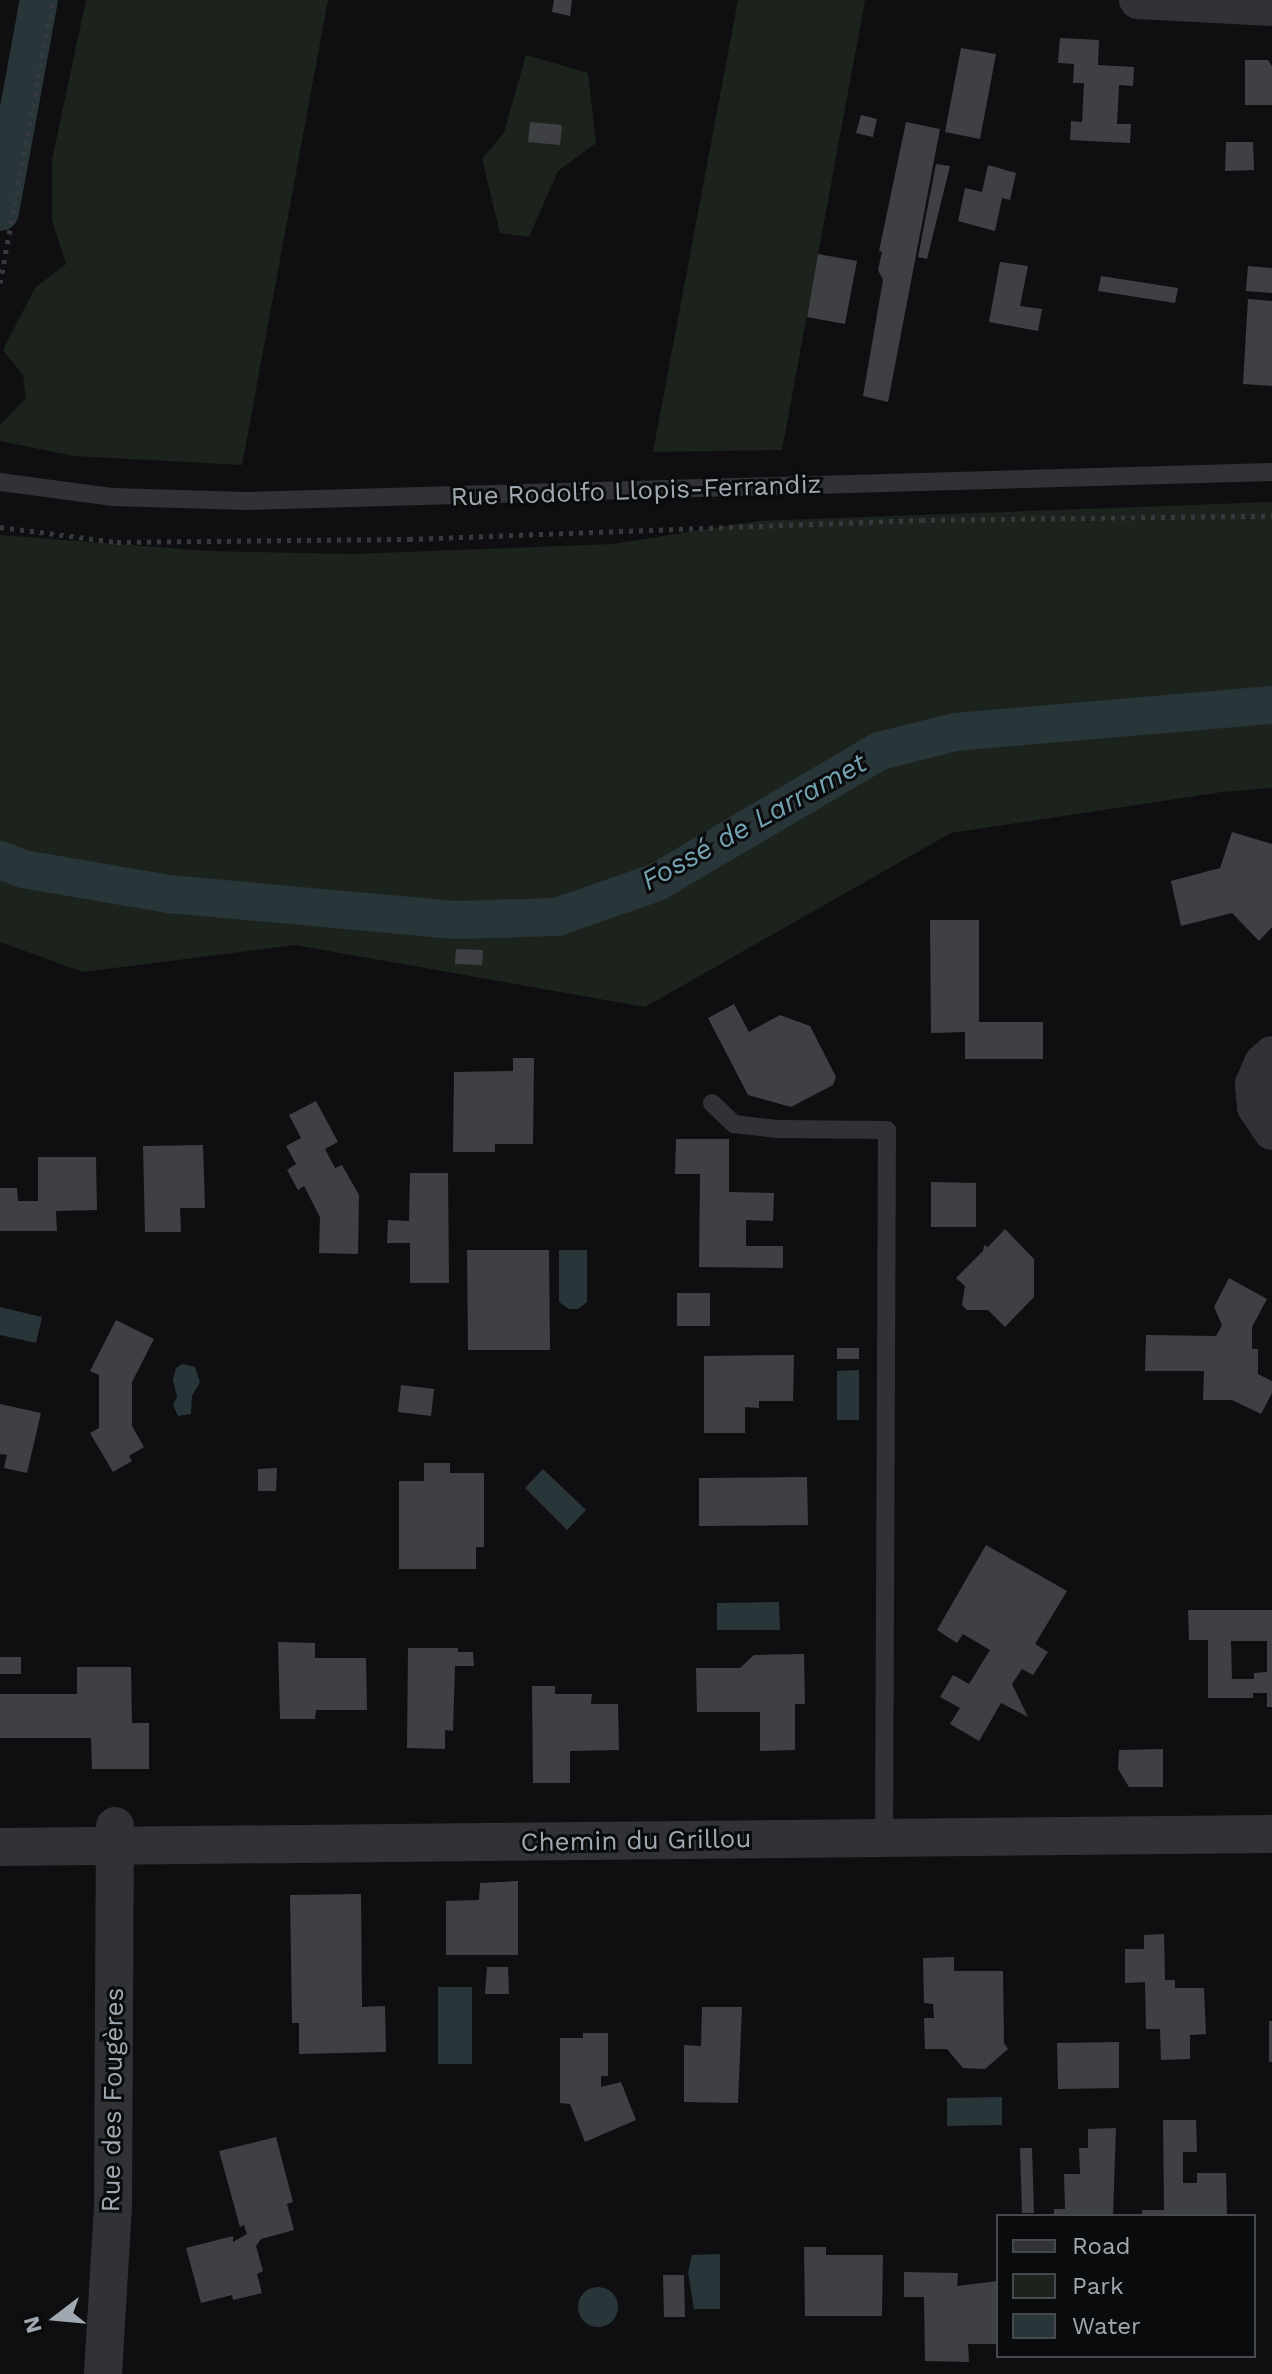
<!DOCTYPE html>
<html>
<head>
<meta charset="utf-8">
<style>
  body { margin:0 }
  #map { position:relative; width:1272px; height:2374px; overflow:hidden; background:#0f0f11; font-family:"Work Sans",sans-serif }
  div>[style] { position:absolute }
  .green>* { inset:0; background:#1c231c }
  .water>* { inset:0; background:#283539 }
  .round { border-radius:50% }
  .canal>* { height:38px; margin:-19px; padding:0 19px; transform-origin:19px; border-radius:19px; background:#283539 }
  .building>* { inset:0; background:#3e4044 }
  .path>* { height:5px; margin-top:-2.5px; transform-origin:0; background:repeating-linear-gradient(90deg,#36393d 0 4px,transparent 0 10px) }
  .service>* { height:18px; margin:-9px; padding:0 9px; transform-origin:9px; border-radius:9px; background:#303236 }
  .minor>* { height:38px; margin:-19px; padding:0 19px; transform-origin:19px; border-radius:19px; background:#303236 }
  span { translate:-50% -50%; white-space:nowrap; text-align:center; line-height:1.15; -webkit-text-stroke:6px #0a0b0c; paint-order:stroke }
  .street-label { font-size:26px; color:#a0a9b2 }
  .water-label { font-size:28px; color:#74a1b0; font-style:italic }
  .legend { position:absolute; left:996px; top:2214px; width:260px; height:144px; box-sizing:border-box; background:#0a0b0c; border:2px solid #464a4e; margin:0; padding:10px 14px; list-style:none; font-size:24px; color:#a0a9b2 }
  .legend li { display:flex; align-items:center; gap:16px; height:40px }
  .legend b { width:40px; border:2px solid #464a4e }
  .north { position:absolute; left:16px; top:2278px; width:80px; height:80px; -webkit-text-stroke:6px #0a0b0c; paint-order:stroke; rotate:254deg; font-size:22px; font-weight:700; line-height:32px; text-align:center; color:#a0a9b2 }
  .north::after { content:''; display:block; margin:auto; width:28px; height:36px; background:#a0a9b2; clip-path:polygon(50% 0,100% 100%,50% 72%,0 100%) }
</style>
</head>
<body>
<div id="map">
  <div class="green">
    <div style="clip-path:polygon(86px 0,328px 0,242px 465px,74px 456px,0 441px,0 425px,26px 398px,23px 375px,3px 350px,35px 288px,66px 264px,52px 220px,52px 160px)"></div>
    <div style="clip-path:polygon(738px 0,865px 0,782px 450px,653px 452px)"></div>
    <div style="clip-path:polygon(526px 55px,588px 73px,596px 143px,558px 171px,529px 237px,500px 233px,482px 159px,504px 133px)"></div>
    <div style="clip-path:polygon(1272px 502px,1272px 788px,1222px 792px,951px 833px,645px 1007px,295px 945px,83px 972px,0 942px,0 535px,209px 551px,352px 554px,613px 544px,758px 521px)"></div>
  </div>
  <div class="water">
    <div style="clip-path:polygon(559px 1250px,587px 1250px,587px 1302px,578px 1309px,569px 1309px,559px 1302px)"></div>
    <div style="clip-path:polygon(0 1307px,42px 1317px,36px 1343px,0 1335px)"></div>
    <div style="clip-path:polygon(182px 1364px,195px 1367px,200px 1382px,192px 1396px,191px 1414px,178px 1416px,173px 1405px,177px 1397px,173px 1380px,176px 1368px)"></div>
    <div style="clip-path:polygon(859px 1370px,859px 1420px,837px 1420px,837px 1371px)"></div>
    <div style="clip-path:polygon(543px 1469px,586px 1510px,567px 1530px,525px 1488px)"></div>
    <div style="clip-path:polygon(779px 1602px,780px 1630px,717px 1630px,717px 1603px)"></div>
    <div style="clip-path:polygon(438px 1987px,472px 1987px,472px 2064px,438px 2064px)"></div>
    <div style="clip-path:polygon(1002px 2097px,1002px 2125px,947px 2126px,947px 2098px)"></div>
    <div style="clip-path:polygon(720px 2254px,720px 2309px,694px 2309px,688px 2272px,692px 2255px)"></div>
    <div class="round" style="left:578px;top:2287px;width:40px;height:40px"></div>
  </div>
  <div class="canal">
    <div style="left:0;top:212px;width:216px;rotate:-79.6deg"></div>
    <div style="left:0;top:860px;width:25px;rotate:21deg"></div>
    <div style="left:23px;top:869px;width:148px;rotate:9.7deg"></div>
    <div style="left:169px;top:894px;width:287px;rotate:5.2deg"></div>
    <div style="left:455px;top:920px;width:102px;rotate:-1.7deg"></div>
    <div style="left:557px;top:917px;width:106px;rotate:-19.3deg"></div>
    <div style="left:657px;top:882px;width:258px;rotate:-30.5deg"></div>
    <div style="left:879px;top:751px;width:78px;rotate:-14deg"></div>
    <div style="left:955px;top:732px;width:318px;rotate:-4.9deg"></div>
  </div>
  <div class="building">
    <div style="clip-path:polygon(554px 0,572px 0,570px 16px,552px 12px)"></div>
    <div style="clip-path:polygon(1060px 38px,1099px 40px,1098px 65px,1134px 67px,1133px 86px,1119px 85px,1117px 124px,1131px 124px,1130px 143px,1070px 140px,1071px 121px,1082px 122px,1084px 83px,1073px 83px,1074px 64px,1058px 63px)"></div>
    <div style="clip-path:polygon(961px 48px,996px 54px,980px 139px,945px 132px)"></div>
    <div style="clip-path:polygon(1245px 60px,1268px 60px,1272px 66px,1272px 105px,1245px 105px)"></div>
    <div style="clip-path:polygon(861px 115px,877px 119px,873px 137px,856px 133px)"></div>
    <div style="clip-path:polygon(530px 122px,562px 125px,560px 145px,528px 142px)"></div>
    <div style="clip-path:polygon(906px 122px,940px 129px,888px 402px,863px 396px,883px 280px,878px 270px,882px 252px,879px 251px)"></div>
    <div style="clip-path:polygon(1226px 142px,1253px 142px,1254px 170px,1225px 171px)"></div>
    <div style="clip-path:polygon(936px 164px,950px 166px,927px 259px,918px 257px)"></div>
    <div style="clip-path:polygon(988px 165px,1016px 173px,1010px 200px,1002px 198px,995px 231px,958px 221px,965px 188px,982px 192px)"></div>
    <div style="clip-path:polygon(818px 254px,857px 261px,845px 324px,807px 317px)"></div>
    <div style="clip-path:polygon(1000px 262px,1028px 266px,1020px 306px,1042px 309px,1038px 331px,989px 322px)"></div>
    <div style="clip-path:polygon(1248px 266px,1272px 268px,1272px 293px,1246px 291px)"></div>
    <div style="clip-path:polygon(1101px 276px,1178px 288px,1175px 303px,1098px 291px)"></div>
    <div style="clip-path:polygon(1248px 299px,1272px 301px,1272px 386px,1243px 384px)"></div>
    <div style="clip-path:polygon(1232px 832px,1272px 844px,1272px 927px,1259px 941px,1232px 913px,1181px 926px,1171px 881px,1220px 868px)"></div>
    <div style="clip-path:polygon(930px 920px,979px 920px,979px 1022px,1043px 1022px,1043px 1059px,965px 1059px,965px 1032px,931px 1033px)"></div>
    <div style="clip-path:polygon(456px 949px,483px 950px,482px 965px,455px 964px)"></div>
    <div style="clip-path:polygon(734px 1004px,749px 1032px,780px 1015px,810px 1026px,836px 1077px,833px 1085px,791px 1107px,748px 1095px,708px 1018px)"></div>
    <div style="clip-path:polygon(513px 1058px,534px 1058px,533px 1144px,495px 1144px,495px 1152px,453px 1152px,454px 1072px,513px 1071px)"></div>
    <div style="clip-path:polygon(316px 1101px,338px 1142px,325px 1149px,335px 1168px,342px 1165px,359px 1195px,358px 1254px,319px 1253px,320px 1217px,304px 1186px,298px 1190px,287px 1170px,296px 1164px,286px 1146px,301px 1138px,289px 1115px)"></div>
    <div style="clip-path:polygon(676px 1139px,729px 1139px,729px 1192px,774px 1193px,773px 1221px,746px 1220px,746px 1246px,783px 1246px,783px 1268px,699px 1267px,700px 1174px,675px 1174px)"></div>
    <div style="clip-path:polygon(203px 1145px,205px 1208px,180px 1208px,181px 1232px,145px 1232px,143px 1146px)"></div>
    <div style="clip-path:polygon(38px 1157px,96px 1157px,97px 1210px,56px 1211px,57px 1231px,0 1231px,0 1188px,17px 1188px,18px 1201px,38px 1201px)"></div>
    <div style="clip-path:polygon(410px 1173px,448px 1173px,449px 1283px,410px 1283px,410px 1243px,387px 1243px,388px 1220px,409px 1221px)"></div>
    <div style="clip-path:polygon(931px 1182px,976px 1183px,976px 1227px,931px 1227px)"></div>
    <div style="clip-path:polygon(1005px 1229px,1034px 1259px,1034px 1297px,1005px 1327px,988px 1310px,967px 1310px,962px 1305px,965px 1286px,956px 1278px,983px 1251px,984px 1245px,988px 1247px)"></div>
    <div style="clip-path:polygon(467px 1250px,549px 1250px,550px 1350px,468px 1350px)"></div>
    <div style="clip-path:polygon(1229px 1278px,1267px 1299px,1252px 1327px,1252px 1349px,1258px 1349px,1258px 1374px,1272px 1381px,1272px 1393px,1261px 1414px,1232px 1400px,1203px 1400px,1204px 1371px,1145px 1371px,1146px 1335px,1216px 1336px,1222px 1325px,1214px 1307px)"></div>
    <div style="clip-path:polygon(677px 1293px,710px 1293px,710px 1326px,677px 1326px)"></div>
    <div style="clip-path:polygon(116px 1320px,154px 1339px,132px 1382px,132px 1426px,144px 1447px,129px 1456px,132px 1461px,113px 1472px,90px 1433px,99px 1428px,99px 1375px,90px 1371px)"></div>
    <div style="clip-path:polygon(837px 1348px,859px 1348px,859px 1359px,837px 1359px)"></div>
    <div style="clip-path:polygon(794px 1355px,793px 1401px,759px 1401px,759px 1408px,745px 1407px,745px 1433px,704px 1433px,704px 1356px)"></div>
    <div style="clip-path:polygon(401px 1385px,434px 1389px,431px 1416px,398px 1412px)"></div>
    <div style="clip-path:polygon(0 1404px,41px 1413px,27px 1473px,4px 1468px,7px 1455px,0 1454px)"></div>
    <div style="clip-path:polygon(424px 1463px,450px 1463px,450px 1473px,484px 1473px,484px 1547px,476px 1547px,476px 1569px,399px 1569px,399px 1481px,424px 1481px)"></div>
    <div style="clip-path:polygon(277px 1468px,276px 1491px,258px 1491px,258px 1469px)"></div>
    <div style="clip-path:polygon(807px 1477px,808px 1525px,699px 1526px,699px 1478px)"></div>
    <div style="clip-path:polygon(986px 1545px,1067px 1591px,1035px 1644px,1048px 1652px,1033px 1675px,1022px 1669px,1012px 1684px,1028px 1717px,1001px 1703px,979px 1741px,950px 1724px,960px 1708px,940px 1697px,953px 1675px,969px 1684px,990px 1650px,963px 1634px,957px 1643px,937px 1630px)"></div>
    <div style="clip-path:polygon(evenodd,1188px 1610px,1272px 1610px,1272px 1707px,1267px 1707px,1267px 1693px,1253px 1693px,1253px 1698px,1208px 1698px,1208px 1640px,1189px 1640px,1188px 1610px,1231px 1641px,1267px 1641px,1267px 1672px,1254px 1673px,1254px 1679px,1232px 1679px,1231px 1641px)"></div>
    <div style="clip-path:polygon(278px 1642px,315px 1643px,315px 1658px,366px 1658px,367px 1710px,316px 1710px,315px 1719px,280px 1719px)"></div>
    <div style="clip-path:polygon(408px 1648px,458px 1648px,458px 1652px,473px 1652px,474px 1666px,455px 1666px,453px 1731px,445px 1730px,445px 1749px,407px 1748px)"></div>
    <div style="clip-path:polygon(804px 1654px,805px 1704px,795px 1704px,795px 1750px,760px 1751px,760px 1712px,697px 1712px,696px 1668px,740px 1668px,754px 1655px)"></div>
    <div style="clip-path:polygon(0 1657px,21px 1657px,21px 1674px,0 1674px)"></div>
    <div style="clip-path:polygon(77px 1667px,131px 1667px,132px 1723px,149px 1723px,149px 1769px,92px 1769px,91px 1738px,0 1738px,0 1694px,77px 1694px)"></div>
    <div style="clip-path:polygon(532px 1686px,555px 1686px,555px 1694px,592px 1694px,591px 1704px,618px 1704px,619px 1750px,570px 1751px,570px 1783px,533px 1783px)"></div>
    <div style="clip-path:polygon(1163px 1749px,1163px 1787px,1129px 1787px,1118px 1769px,1119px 1750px)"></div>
    <div style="clip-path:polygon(518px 1881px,518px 1955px,446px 1955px,446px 1901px,479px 1900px,480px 1883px)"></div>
    <div style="clip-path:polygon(361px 1894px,362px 2007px,385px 2006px,386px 2052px,299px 2054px,299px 2023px,292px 2023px,290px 1895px)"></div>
    <div style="clip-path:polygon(1164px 1934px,1165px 1980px,1175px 1980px,1175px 1988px,1204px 1988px,1206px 2034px,1190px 2035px,1190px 2059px,1161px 2060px,1160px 2029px,1146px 2029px,1145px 1982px,1125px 1983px,1125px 1949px,1144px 1949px,1144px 1935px)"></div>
    <div style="clip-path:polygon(954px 1957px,954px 1971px,1003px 1971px,1004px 2043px,1008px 2049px,985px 2069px,963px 2068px,947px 2049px,925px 2049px,924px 2018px,934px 2018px,933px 2004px,924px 2003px,923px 1958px)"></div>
    <div style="clip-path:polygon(487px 1967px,508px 1967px,509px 1994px,485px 1994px)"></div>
    <div style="clip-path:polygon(702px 2007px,742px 2007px,738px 2103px,684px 2102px,684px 2045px,701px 2046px)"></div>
    <div style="clip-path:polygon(1269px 2021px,1272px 2021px,1272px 2062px,1269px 2062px)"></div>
    <div style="clip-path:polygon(583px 2033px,608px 2033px,608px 2076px,601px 2076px,601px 2087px,621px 2082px,636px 2120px,585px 2142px,570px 2104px,560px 2103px,560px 2038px,583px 2038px)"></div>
    <div style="clip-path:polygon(1119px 2042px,1119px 2088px,1058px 2089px,1057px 2043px)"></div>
    <div style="clip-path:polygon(1163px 2120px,1196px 2120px,1197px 2152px,1183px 2152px,1183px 2183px,1197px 2183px,1197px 2173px,1226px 2173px,1227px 2216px,1142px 2216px,1142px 2210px,1164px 2210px)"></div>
    <div style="clip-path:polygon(1116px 2128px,1113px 2216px,1054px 2216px,1054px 2209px,1065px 2209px,1064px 2174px,1080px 2174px,1079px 2148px,1088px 2148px,1088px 2129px)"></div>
    <div style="clip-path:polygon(276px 2137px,293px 2202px,287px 2204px,294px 2230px,261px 2239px,256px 2246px,263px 2271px,257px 2274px,262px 2293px,233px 2300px,232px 2295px,201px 2303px,186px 2248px,233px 2236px,233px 2242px,247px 2234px,244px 2225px,240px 2227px,219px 2151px)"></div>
    <div style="clip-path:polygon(1020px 2148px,1032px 2148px,1034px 2213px,1022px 2213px)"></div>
    <div style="clip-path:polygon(804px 2247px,826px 2247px,826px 2255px,883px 2255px,882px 2316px,805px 2316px)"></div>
    <div style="clip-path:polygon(904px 2272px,958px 2273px,957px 2286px,998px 2281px,998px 2344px,968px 2344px,969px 2362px,925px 2361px,924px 2297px,904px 2297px)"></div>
    <div style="clip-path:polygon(663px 2275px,684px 2275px,685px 2317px,664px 2317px)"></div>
  </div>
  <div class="path">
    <div style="left:0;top:283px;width:288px;rotate:-79.4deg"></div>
    <div style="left:0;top:527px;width:118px;rotate:7.3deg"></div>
    <div style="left:117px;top:542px;width:292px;rotate:-0.6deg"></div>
    <div style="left:409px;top:539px;width:512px;rotate:-2.13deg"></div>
    <div style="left:921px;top:520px;width:351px;rotate:-0.7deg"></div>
  </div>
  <div class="service">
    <div style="left:0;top:482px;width:114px;rotate:7.6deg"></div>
    <div style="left:113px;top:497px;width:133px;rotate:1.7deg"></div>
    <div style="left:246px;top:501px;width:1026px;rotate:-1.62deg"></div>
    <div style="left:712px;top:1103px;width:30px;rotate:44deg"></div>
    <div style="left:734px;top:1124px;width:43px;rotate:6.6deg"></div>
    <div style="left:777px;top:1129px;width:110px;rotate:0.5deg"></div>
    <div style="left:887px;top:1130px;width:708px;rotate:90.24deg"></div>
  </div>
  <div class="minor">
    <div style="left:1138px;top:0;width:134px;rotate:3deg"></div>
    <div style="left:1272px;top:1055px;width:12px;rotate:138deg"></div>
    <div style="left:1263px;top:1063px;width:23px;rotate:113deg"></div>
    <div style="left:1254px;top:1084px;width:23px;rotate:85deg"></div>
    <div style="left:1256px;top:1107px;width:29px;rotate:56deg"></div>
    <div style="left:0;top:1847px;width:1272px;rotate:-0.59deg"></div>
    <div style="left:103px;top:2374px;width:169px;rotate:-86.6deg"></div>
    <div style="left:113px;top:2205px;width:379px;rotate:-89.7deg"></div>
  </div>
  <div class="street-label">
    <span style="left:636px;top:491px;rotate:-2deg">Rue Rodolfo Llopis-Ferrandiz</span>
    <span style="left:636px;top:1841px;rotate:-1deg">Chemin du Grillou</span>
    <span style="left:113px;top:2100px;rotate:-89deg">Rue des Fougères</span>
  </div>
  <div class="water-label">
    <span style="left:754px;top:822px;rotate:-29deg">Fossé de Larramet</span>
  </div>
  <ul class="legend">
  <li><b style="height:10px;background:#303236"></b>Road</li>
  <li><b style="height:22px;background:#1c231c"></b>Park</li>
  <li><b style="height:22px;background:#283539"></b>Water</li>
  </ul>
  <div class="north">N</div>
</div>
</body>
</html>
